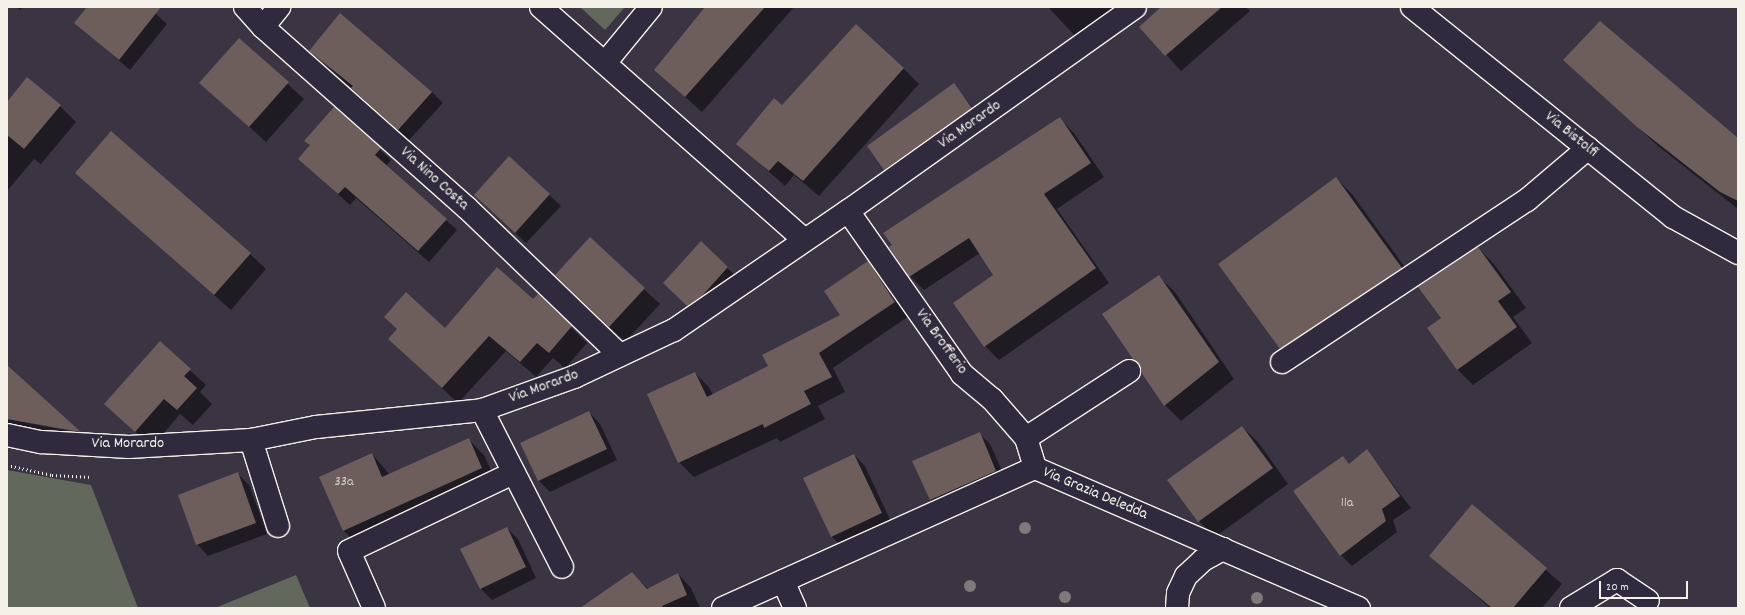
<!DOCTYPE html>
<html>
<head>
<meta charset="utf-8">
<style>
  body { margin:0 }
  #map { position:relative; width:1745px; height:615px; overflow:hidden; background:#3b3443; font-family:Dekko,sans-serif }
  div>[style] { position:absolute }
  .green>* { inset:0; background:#62685b }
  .shadow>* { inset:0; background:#0007 }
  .building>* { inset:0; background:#6d5d5b }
  .path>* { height:2.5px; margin-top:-1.25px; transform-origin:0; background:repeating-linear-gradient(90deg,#f4f1e8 0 1px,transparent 0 4px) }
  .roads { filter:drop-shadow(1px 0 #f4f1e8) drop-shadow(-1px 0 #f4f1e8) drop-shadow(0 1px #f4f1e8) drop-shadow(0 -1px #f4f1e8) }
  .minor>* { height:22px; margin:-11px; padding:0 11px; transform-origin:11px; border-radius:11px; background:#2f2a3d }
  .trees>* { width:12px; height:12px; margin:-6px; border-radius:50%; background:#7c7a7b }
  span { translate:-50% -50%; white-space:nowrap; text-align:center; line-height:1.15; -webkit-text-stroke:3px #2f2a3d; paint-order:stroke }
  .number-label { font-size:14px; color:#d2ccc5 }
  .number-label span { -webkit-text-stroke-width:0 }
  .street-label { font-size:16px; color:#f4f1e8 }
  .frame { position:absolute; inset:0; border:8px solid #f4f1e8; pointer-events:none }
  .scale { position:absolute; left:1599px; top:581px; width:89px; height:18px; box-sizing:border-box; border:2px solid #f4f1e8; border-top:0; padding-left:5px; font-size:12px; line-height:14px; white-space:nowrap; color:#f4f1e8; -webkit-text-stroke:3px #2f2a3d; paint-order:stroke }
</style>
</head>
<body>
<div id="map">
  <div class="green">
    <div style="clip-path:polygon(580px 7px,625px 7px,605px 30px)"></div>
    <div style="clip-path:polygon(7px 470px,91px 485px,138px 608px,7px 608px)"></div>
    <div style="clip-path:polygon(296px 575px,310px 608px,215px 608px)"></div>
  </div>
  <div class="shadow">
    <div style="clip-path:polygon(16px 7px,23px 7px,20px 10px)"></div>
    <div style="clip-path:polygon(88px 7px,148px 7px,167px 24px,130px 70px,75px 23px)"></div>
    <div style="clip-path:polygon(706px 7px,794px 7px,702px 112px,655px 70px)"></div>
    <div style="clip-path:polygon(1048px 7px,1114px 7px,1115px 8px,1076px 37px)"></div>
    <div style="clip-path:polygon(1162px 7px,1246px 7px,1250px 11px,1181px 71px,1141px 27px)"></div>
    <div style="clip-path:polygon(239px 39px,304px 99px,266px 142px,201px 83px)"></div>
    <div style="clip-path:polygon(310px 51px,432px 92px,443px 103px,409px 140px)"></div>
    <div style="clip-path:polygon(1565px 60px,1738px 139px,1738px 209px,1658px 146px)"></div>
    <div style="clip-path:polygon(903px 68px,919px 84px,819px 196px,794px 175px,785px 186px,738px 144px,782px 107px)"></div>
    <div style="clip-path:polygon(954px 85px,987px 124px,900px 185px,885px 169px)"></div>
    <div style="clip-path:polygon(7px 103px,60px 106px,76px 122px,41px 164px,34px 159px,7px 191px)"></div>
    <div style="clip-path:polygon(334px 108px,391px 160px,386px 166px,457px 230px,429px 262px,356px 198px,350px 205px,311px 170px,311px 146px,305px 141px)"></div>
    <div style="clip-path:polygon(1060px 119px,1074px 133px,1104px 177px,1057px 209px,1109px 283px,999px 360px,985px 346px,955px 303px,995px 275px,980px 253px,924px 290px,910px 276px,890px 248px)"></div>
    <div style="clip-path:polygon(509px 158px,561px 206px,526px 243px,486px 206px)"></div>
    <div style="clip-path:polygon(76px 173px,250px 254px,266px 269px,231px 310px)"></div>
    <div style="clip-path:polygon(1336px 178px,1352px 194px,1417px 284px,1296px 364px,1280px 348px)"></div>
    <div style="clip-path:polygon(590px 239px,660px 304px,625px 342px,572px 291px)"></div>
    <div style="clip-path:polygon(701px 243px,739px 279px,699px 316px,675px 294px)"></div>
    <div style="clip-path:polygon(1478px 248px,1494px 264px,1526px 308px,1513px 317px,1532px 343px,1473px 385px,1458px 370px,1428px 329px,1442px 318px)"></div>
    <div style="clip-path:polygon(868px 263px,882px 277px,909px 316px,833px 368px,845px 392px,818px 406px,825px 419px,780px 442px,777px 438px,694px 477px,679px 462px,695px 373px,709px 387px,713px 395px,769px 367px,842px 315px)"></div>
    <div style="clip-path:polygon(1159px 277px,1175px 292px,1234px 379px,1181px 421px,1165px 405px,1134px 359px)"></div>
    <div style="clip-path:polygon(538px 295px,587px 343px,565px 368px,553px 358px,536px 377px,506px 351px,458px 403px,390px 339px,445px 329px,533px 300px)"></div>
    <div style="clip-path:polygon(160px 343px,206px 385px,200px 392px,212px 404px,193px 425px,180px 414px,152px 447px,105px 404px)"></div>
    <div style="clip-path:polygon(589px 412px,600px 424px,617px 460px,550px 492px,539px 481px)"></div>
    <div style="clip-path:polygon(7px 419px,81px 433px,94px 446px,7px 430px)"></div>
    <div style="clip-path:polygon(1242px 427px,1258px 442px,1288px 484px,1215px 537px,1199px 521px,1169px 480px)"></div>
    <div style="clip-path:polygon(979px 433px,990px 444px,1007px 482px,942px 511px,930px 500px)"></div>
    <div style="clip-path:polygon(468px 439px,484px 455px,497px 484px,359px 546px,344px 531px,320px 478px,372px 454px,390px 475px)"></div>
    <div style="clip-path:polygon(1367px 451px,1411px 508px,1393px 520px,1397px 532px,1352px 566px,1341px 555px,1343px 457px,1350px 465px)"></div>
    <div style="clip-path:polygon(854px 455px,865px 466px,892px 524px,843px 548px,832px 537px)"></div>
    <div style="clip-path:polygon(238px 474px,249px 485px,267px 534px,208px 556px,197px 544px)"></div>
    <div style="clip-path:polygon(1472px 506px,1562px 584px,1542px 608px,1490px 608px,1431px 556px)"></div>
    <div style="clip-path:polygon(507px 528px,518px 539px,536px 578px,492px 600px,481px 589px)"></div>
    <div style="clip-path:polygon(632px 573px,648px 589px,678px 574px,691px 588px,700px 608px,597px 608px)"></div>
  </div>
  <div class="building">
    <div style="clip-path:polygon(87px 7px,161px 7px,119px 60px,74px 23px)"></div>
    <div style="clip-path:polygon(705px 7px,765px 7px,685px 97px,654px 70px)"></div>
    <div style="clip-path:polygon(1161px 7px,1222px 7px,1165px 56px,1139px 27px)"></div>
    <div style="clip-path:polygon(340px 13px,432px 92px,398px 130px,351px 88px,353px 86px,309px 51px)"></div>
    <div style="clip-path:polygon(1600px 21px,1738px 138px,1738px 201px,1720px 192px,1637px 127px,1563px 60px)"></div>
    <div style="clip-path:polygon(856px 24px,904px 68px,803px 181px,778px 161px,769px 171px,736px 144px,774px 98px,782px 105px)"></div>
    <div style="clip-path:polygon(239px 38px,289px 82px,249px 127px,199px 83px)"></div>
    <div style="clip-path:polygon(27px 77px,61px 105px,24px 149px,7px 135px,7px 102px)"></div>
    <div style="clip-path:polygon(954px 83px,972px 108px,884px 170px,867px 146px)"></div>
    <div style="clip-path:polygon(334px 107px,381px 148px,375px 155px,447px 219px,418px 251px,345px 187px,338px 194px,298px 159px,310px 145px,304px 141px)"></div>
    <div style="clip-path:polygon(1060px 117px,1091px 163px,1044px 194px,1096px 268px,984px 347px,953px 303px,993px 275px,969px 238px,909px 277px,889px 247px,892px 245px,883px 233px)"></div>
    <div style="clip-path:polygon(111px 131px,251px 253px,214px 295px,75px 173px)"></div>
    <div style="clip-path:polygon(509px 156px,550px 194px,515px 233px,474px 195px)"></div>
    <div style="clip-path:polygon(1336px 177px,1402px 268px,1280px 349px,1218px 264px)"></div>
    <div style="clip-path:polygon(590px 237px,645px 288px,609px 327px,555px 275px)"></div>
    <div style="clip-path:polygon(701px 241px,728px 267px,702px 296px,687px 306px,663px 283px)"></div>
    <div style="clip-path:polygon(1478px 247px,1511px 292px,1498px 301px,1517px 327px,1457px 370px,1427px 328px,1441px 318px,1418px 287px)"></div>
    <div style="clip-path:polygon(868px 261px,895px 302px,819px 353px,832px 377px,804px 391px,811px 404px,764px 428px,763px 424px,678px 463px,647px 394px,695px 372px,707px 397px,768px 366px,762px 355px,840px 315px,824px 291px)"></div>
    <div style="clip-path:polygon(497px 267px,533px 299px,538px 294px,572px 326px,549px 353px,537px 343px,520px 362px,489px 336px,442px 388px,388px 339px,397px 329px,384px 317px,406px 292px,445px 328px)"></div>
    <div style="clip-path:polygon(1159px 275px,1219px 362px,1164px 406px,1141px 372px,1139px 364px,1133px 359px,1102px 314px)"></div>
    <div style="clip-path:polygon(160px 341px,191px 369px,184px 376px,197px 388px,177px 410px,164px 399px,135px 432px,104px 404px)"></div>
    <div style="clip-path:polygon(7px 365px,81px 432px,7px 419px)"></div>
    <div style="clip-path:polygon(589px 411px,607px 449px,538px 481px,520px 443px)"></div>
    <div style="clip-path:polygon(1242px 426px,1273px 468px,1198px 522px,1167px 480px)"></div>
    <div style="clip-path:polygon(980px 432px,996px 471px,930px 500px,912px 461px)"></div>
    <div style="clip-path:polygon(469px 438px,482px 468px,343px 531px,319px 477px,372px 453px,382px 477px)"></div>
    <div style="clip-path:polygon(1367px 449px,1400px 496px,1382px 509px,1386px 521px,1340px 556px,1293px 491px,1343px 456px,1349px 464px)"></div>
    <div style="clip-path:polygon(854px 454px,882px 513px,831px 537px,803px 478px)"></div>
    <div style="clip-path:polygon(238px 472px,256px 523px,196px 545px,178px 495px)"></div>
    <div style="clip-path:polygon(1472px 504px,1547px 568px,1513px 608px,1492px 608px,1429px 556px)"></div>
    <div style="clip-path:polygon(507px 527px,526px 567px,480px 589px,460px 549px)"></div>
    <div style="clip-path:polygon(632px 572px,647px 589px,678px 573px,687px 595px,662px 606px,664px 608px,580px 608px)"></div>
  </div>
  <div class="path">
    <div style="left:7px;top:465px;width:46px;rotate:12.5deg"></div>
    <div style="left:52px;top:475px;width:40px;rotate:2.9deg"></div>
  </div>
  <div class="roads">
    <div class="minor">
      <div style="left:245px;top:7px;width:27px;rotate:48deg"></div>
      <div style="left:263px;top:27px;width:273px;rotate:41.6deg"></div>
      <div style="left:467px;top:208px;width:212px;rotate:43.9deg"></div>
      <div style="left:541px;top:7px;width:351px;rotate:41.5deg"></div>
      <div style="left:1412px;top:7px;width:335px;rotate:38.8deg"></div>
      <div style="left:1673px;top:217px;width:74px;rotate:29deg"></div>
      <div style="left:263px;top:27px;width:26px;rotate:-51deg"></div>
      <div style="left:605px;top:63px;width:72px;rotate:-50.6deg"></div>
      <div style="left:848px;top:211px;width:199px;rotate:55deg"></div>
      <div style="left:962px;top:374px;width:39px;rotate:40deg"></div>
      <div style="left:992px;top:399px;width:52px;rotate:48.9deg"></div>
      <div style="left:1026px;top:438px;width:31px;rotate:73deg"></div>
      <div style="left:1282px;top:362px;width:294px;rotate:-33.5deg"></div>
      <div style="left:1527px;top:200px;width:80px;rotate:-40.4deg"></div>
      <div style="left:482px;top:410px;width:176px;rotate:63deg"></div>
      <div style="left:7px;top:435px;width:35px;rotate:12deg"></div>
      <div style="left:41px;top:442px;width:88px;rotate:3.3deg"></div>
      <div style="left:129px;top:447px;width:122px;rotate:-3.3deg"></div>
      <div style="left:251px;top:440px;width:66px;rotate:-11.3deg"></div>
      <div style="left:316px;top:427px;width:167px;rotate:-5.8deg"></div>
      <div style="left:482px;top:410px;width:98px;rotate:-19.7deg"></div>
      <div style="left:574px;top:377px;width:110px;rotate:-25.2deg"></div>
      <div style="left:674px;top:330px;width:211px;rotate:-34.4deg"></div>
      <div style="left:848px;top:211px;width:352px;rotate:-35.4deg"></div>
      <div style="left:1026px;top:438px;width:123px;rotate:-33deg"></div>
      <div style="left:251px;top:440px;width:90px;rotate:72.6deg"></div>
      <div style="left:783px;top:581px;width:30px;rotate:66deg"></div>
      <div style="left:374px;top:608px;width:62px;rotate:-113.7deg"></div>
      <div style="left:349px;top:551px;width:182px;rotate:-25.4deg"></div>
      <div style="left:723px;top:608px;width:342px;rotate:-24.2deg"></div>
      <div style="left:1035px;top:468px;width:353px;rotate:23.4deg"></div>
      <div style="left:1177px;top:608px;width:15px;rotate:-86deg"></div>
      <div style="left:1178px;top:593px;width:19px;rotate:-65deg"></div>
      <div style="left:1186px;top:576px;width:23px;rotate:-43deg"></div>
      <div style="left:1203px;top:560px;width:23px;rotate:-29deg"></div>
      <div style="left:1571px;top:608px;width:54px;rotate:-31.3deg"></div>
      <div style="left:1617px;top:580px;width:37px;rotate:34deg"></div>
    </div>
  </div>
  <div class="trees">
    <div style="left:1025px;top:528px"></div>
    <div style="left:970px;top:586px"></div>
    <div style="left:1065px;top:597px"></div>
    <div style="left:1257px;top:598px"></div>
  </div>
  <div class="number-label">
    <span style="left:344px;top:482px">33a</span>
    <span style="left:1347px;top:503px">11a</span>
  </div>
  <div class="street-label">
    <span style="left:970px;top:125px;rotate:-35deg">Via Morardo</span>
    <span style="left:1571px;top:135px;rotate:39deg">Via Bistolfi</span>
    <span style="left:434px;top:179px;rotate:42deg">Via Nino Costa</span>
    <span style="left:941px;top:342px;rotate:54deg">Via Brofferio</span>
    <span style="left:544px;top:387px;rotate:-20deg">Via Morardo</span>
    <span style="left:128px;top:444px">Via Morardo</span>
    <span style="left:1095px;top:494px;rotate:23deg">Via Grazia Deledda</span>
  </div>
  <div class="frame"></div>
  <div class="scale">20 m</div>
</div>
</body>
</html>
